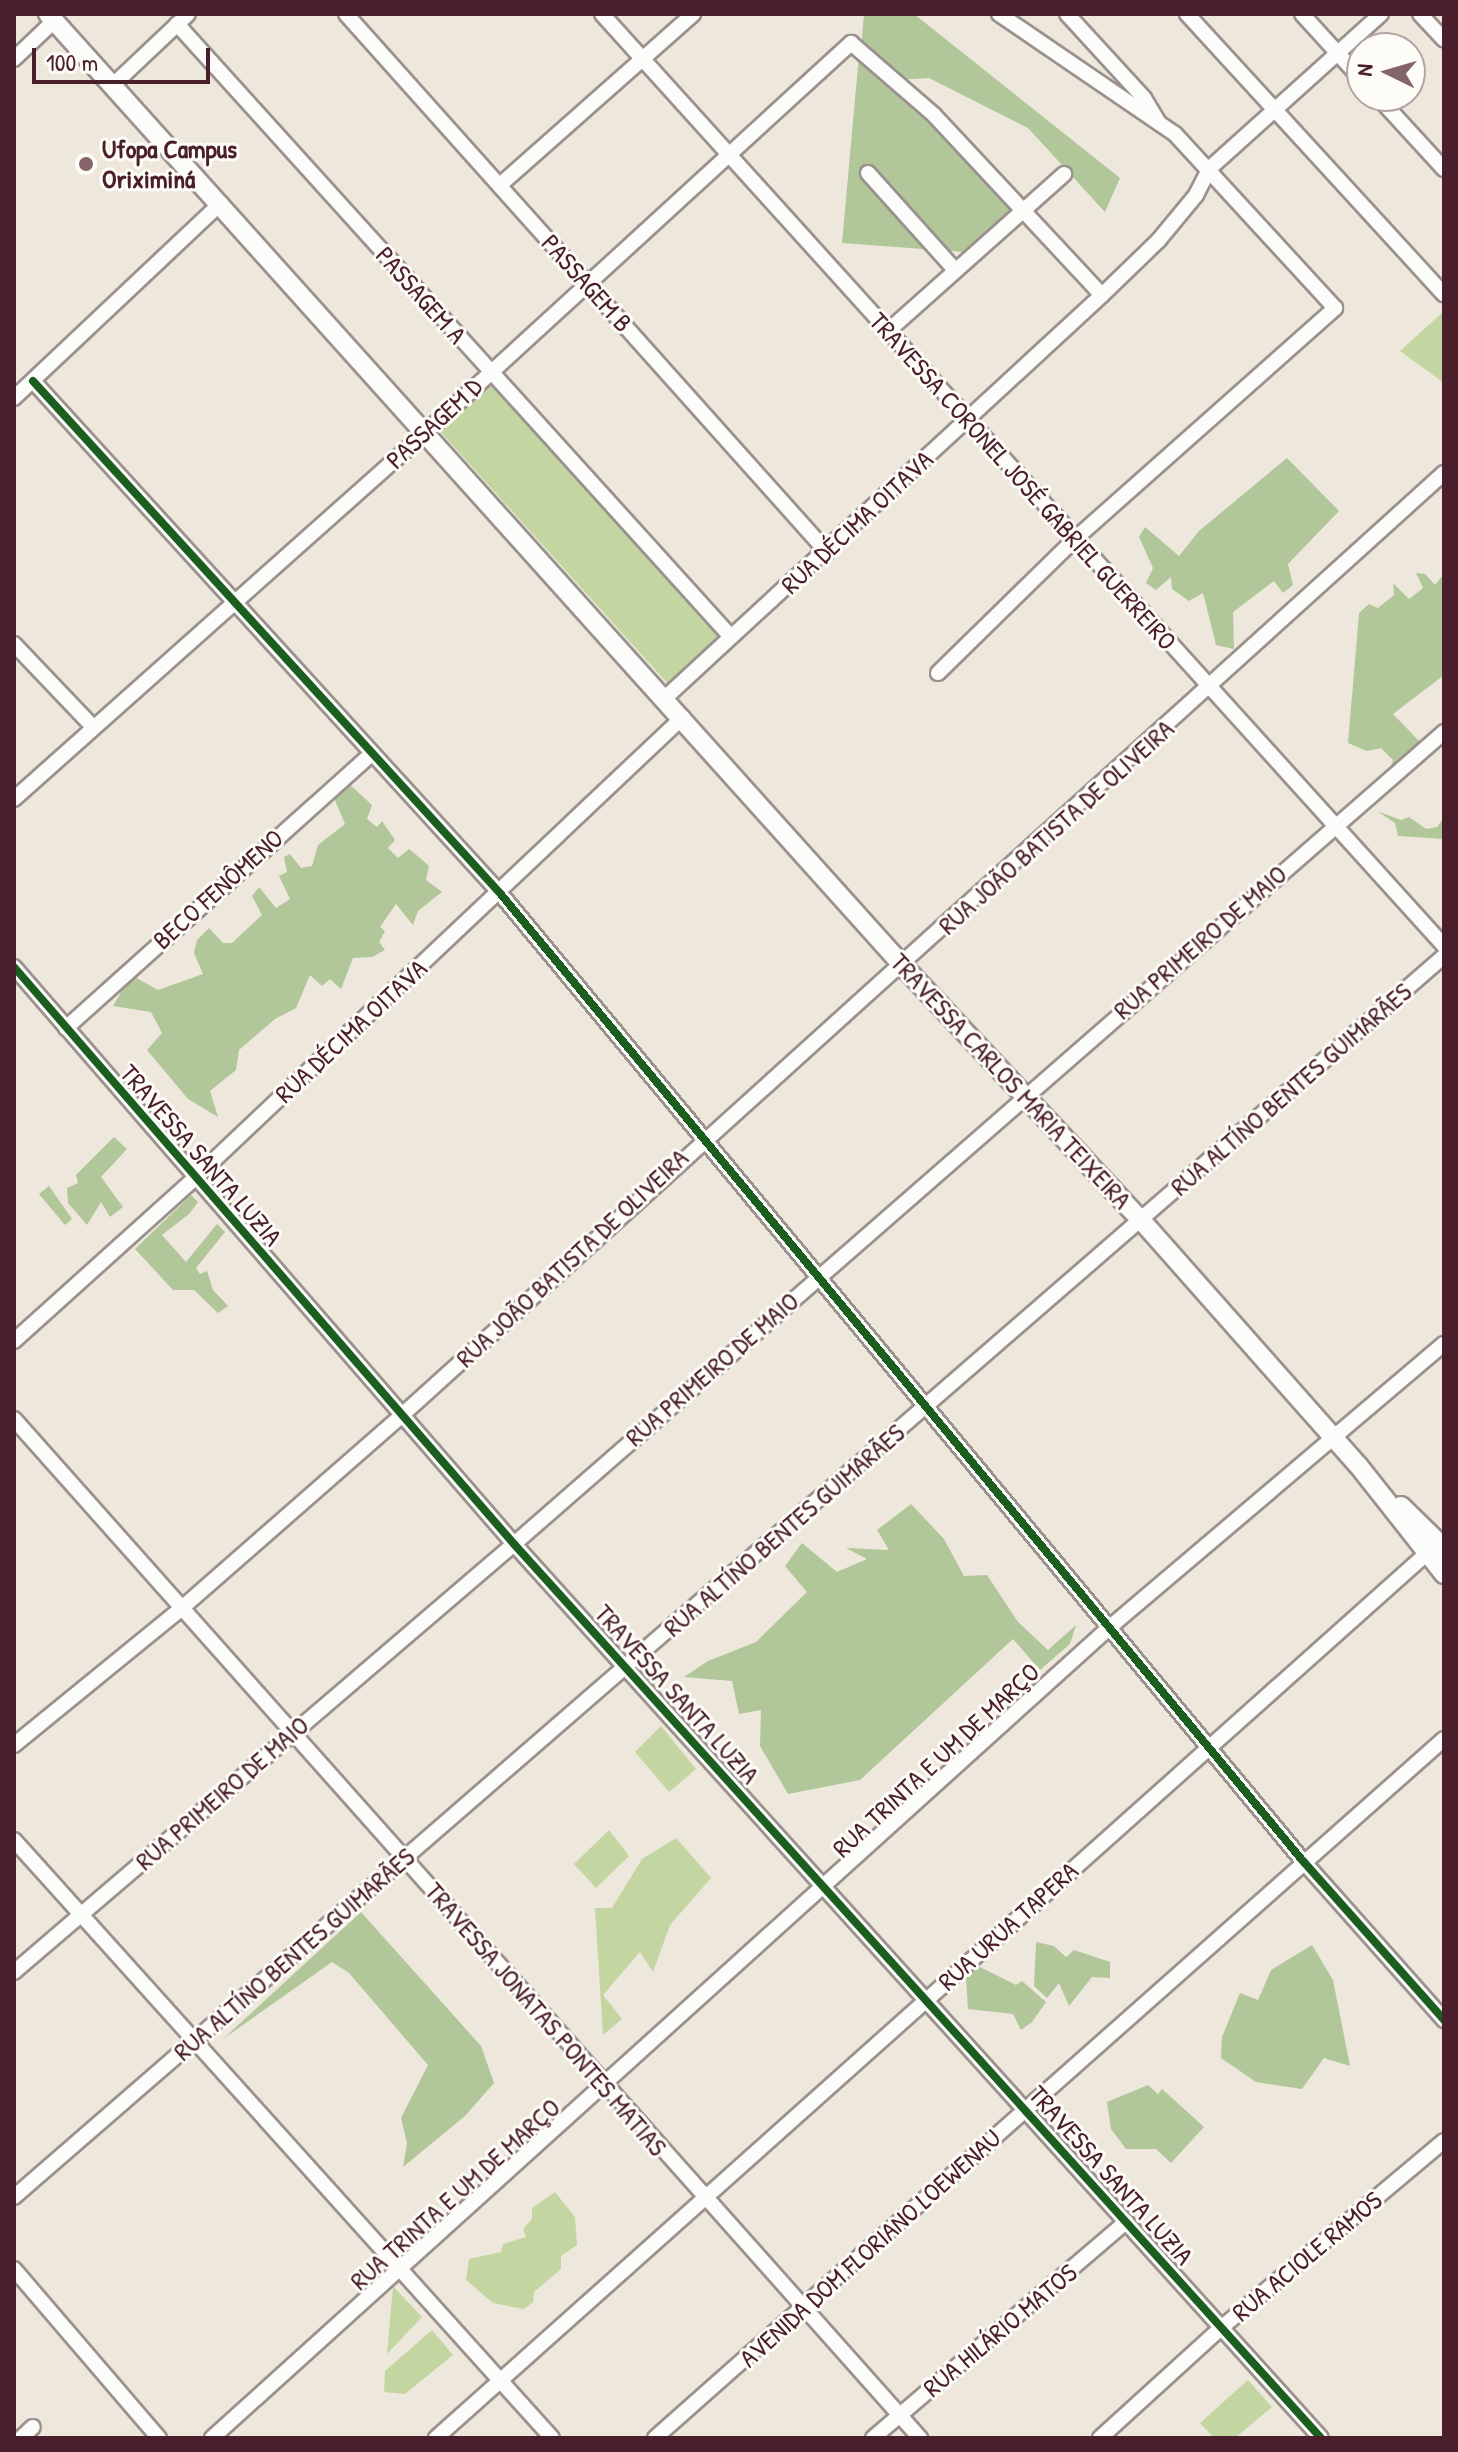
<!DOCTYPE html>
<html>
<head>
<meta charset="utf-8">
<style>
  body { margin:0 }
  #map { position:relative; width:1458px; height:2452px; overflow:hidden; background:#eee8dc; font-family:"Patrick Hand",sans-serif }
  div>[style] { position:absolute }
  .green>* { inset:0; background:#c3d5a1 }
  .forest>* { inset:0; background:#b1c699 }
  .roads { filter:drop-shadow(2px 0 #9b918d) drop-shadow(-2px 0 #9b918d) drop-shadow(0 2px #9b918d) drop-shadow(0 -2px #9b918d) }
  .minor>* { height:14px; margin:-7px; padding:0 7px; transform-origin:7px; border-radius:7px; background:#fcfcfa }
  .major>* { height:18px; margin:-9px; padding:0 9px; transform-origin:9px; border-radius:9px; background:#fcfcfa }
  .cycleway>* { height:8px; margin:-4px; padding:0 4px; transform-origin:4px; border-radius:4px; background:#1b5e20 }
  .dots>* { width:22px; height:22px; translate:-50% -50%; box-sizing:border-box; border:4px solid #fdfcf7; border-radius:50% }
  span { translate:-50% -50%; white-space:nowrap; text-align:center; line-height:1.15; -webkit-text-stroke:6px #fdfcf7; paint-order:stroke }
  .poi-label { font-size:26px; color:#4a1f2b; font-weight:700 }
  .left { translate:0 -50%; text-align:left }
  .street-label { font-size:26px; color:#4a1f2b }
  .frame { position:absolute; inset:0; border:16px solid #4a1f2b; pointer-events:none }
  .north { position:absolute; left:1346px; top:32px; width:80px; height:80px; box-sizing:border-box; background:#fdfcf7; border:2px solid #b5a4a5; border-radius:50%; rotate:275deg; font-size:22px; font-weight:700; line-height:32px; text-align:center; color:#4a1f2b }
  .north::after { content:''; display:block; margin:auto; width:28px; height:36px; background:#836569; clip-path:polygon(50% 0,100% 100%,50% 72%,0 100%) }
  .scale { position:absolute; left:32px; top:48px; width:178px; height:36px; box-sizing:border-box; border:4px solid #4a1f2b; border-top:0; padding-left:10px; font-size:24px; line-height:28px; white-space:nowrap; color:#4a1f2b; -webkit-text-stroke:6px #fdfcf7; paint-order:stroke }
</style>
</head>
<body>
<div id="map">
  <div class="green">
    <div style="clip-path:polygon(1444px 311px,1444px 383px,1400px 351px)"></div>
    <div style="clip-path:polygon(489px 379px,721px 638px,668px 684px,437px 428px)"></div>
    <div style="clip-path:polygon(661px 1726px,696px 1769px,669px 1792px,635px 1752px)"></div>
    <div style="clip-path:polygon(609px 1830px,629px 1856px,596px 1888px,574px 1864px)"></div>
    <div style="clip-path:polygon(676px 1838px,711px 1878px,670px 1925px,653px 1972px,640px 1952px,603px 1995px,622px 2019px,603px 2035px,595px 1908px,612px 1908px,642px 1859px)"></div>
    <div style="clip-path:polygon(555px 2192px,575px 2217px,577px 2245px,561px 2256px,561px 2269px,534px 2292px,533px 2302px,524px 2309px,493px 2303px,466px 2280px,469px 2259px,501px 2252px,503px 2244px,526px 2237px,523px 2229px,532px 2219px,532px 2208px)"></div>
    <div style="clip-path:polygon(393px 2286px,422px 2317px,387px 2354px)"></div>
    <div style="clip-path:polygon(432px 2330px,453px 2355px,405px 2394px,384px 2392px,385px 2371px)"></div>
    <div style="clip-path:polygon(1248px 2380px,1272px 2407px,1235px 2438px,1214px 2438px,1200px 2423px)"></div>
  </div>
  <div class="forest">
    <div style="clip-path:polygon(864px 14px,914px 14px,1120px 178px,1105px 212px,1028px 128px,929px 78px,894px 80px,861px 48px)"></div>
    <div style="clip-path:polygon(859px 55px,937px 118px,1021px 210px,969px 257px,964px 252px,842px 243px)"></div>
    <div style="clip-path:polygon(1287px 458px,1339px 511px,1288px 564px,1293px 585px,1283px 593px,1274px 581px,1233px 612px,1234px 649px,1216px 645px,1203px 593px,1189px 601px,1172px 589px,1171px 577px,1156px 590px,1146px 583px,1153px 568px,1139px 537px,1145px 527px,1179px 556px,1199px 531px)"></div>
    <div style="clip-path:polygon(1416px 573px,1425px 574px,1435px 585px,1444px 574px,1444px 675px,1393px 714px,1421px 743px,1391px 768px,1393px 760px,1381px 748px,1367px 751px,1348px 743px,1359px 613px,1369px 604px,1378px 608px,1394px 595px,1393px 583px,1409px 599px,1423px 588px)"></div>
    <div style="clip-path:polygon(349px 784px,372px 805px,367px 819px,377px 827px,382px 821px,395px 840px,388px 848px,398px 858px,409px 849px,420px 858px,429px 866px,426px 880px,442px 892px,418px 911px,413px 925px,396px 904px,380px 927px,385px 931px,379px 942px,385px 950px,372px 957px,353px 958px,341px 989px,330px 979px,322px 986px,310px 975px,296px 1008px,275px 1019px,239px 1050px,236px 1070px,210px 1091px,218px 1117px,188px 1099px,147px 1050px,162px 1033px,151px 1012px,113px 1006px,131px 975px,158px 990px,203px 974px,194px 953px,197px 940px,209px 928px,223px 943px,232px 943px,262px 915px,252px 896px,259px 887px,276px 908px,290px 899px,279px 876px,287px 872px,284px 857px,290px 854px,301px 868px,312px 866px,318px 845px,345px 824px,334px 798px)"></div>
    <div style="clip-path:polygon(1377px 811px,1401px 820px,1409px 817px,1426px 829px,1437px 827px,1444px 818px,1444px 839px,1398px 836px,1395px 823px)"></div>
    <div style="clip-path:polygon(114px 1137px,127px 1149px,101px 1177px,123px 1207px,110px 1217px,101px 1202px,87px 1225px,68px 1203px,67px 1188px,78px 1183px,76px 1175px)"></div>
    <div style="clip-path:polygon(49px 1186px,72px 1219px,65px 1225px,39px 1194px)"></div>
    <div style="clip-path:polygon(191px 1195px,198px 1202px,189px 1214px,162px 1235px,186px 1262px,217px 1224px,225px 1232px,196px 1268px,200px 1274px,207px 1271px,213px 1290px,228px 1306px,218px 1313px,194px 1290px,173px 1290px,135px 1249px)"></div>
    <div style="clip-path:polygon(911px 1504px,944px 1539px,964px 1576px,987px 1575px,1018px 1622px,1048px 1650px,1076px 1625px,1070px 1644px,1040px 1670px,1013px 1639px,860px 1780px,788px 1794px,760px 1746px,761px 1710px,739px 1714px,732px 1681px,684px 1677px,708px 1661px,756px 1642px,807px 1592px,785px 1566px,802px 1543px,837px 1572px,867px 1559px,846px 1548px,889px 1550px,877px 1530px)"></div>
    <div style="clip-path:polygon(361px 1912px,481px 2046px,494px 2083px,465px 2116px,403px 2167px,407px 2143px,401px 2118px,428px 2065px,349px 1973px,332px 1962px,223px 2039px)"></div>
    <div style="clip-path:polygon(1036px 1942px,1054px 1946px,1066px 1957px,1074px 1950px,1110px 1962px,1110px 1978px,1092px 1977px,1069px 2006px,1059px 1983px,1047px 1998px,1034px 1986px)"></div>
    <div style="clip-path:polygon(1312px 1945px,1333px 1980px,1350px 2066px,1324px 2058px,1302px 2089px,1256px 2082px,1221px 2058px,1222px 2037px,1240px 1993px,1258px 2000px,1271px 1970px)"></div>
    <div style="clip-path:polygon(976px 1965px,1016px 1985px,1022px 1981px,1046px 2002px,1032px 2022px,1021px 2030px,1013px 2014px,968px 2009px,966px 1978px)"></div>
    <div style="clip-path:polygon(1148px 2085px,1158px 2094px,1162px 2089px,1204px 2127px,1171px 2163px,1156px 2149px,1126px 2149px,1111px 2129px,1107px 2102px)"></div>
  </div>
  <div class="roads">
    <div class="minor">
      <div style="left:346px;top:14px;width:722px;rotate:48.2deg"></div>
      <div style="left:602px;top:14px;width:1256px;rotate:47.9deg"></div>
      <div style="left:1067px;top:14px;width:114px;rotate:47.5deg"></div>
      <div style="left:1144px;top:98px;width:29px;rotate:59deg"></div>
      <div style="left:1187px;top:14px;width:380px;rotate:47.5deg"></div>
      <div style="left:1302px;top:14px;width:89px;rotate:47.7deg"></div>
      <div style="left:1420px;top:14px;width:35px;rotate:47deg"></div>
      <div style="left:177px;top:24px;width:826px;rotate:47.89deg"></div>
      <div style="left:14px;top:59px;width:55px;rotate:-43.5deg"></div>
      <div style="left:113px;top:85px;width:103px;rotate:-43.4deg"></div>
      <div style="left:1377px;top:96px;width:99px;rotate:47.5deg"></div>
      <div style="left:868px;top:173px;width:130px;rotate:48.1deg"></div>
      <div style="left:500px;top:185px;width:258px;rotate:-41.5deg"></div>
      <div style="left:888px;top:331px;width:236px;rotate:-41.7deg"></div>
      <div style="left:33px;top:381px;width:692px;rotate:47.64deg"></div>
      <div style="left:499px;top:892px;width:1259px;rotate:50.32deg"></div>
      <div style="left:1303px;top:1861px;width:213px;rotate:48.4deg"></div>
      <div style="left:14px;top:398px;width:284px;rotate:-43.3deg"></div>
      <div style="left:14px;top:644px;width:115px;rotate:46.4deg"></div>
      <div style="left:938px;top:673px;width:192px;rotate:-44.4deg"></div>
      <div style="left:1075px;top:539px;width:348px;rotate:-41.6deg"></div>
      <div style="left:1335px;top:308px;width:236px;rotate:-132.6deg"></div>
      <div style="left:1175px;top:134px;width:213px;rotate:-145.7deg"></div>
      <div style="left:665px;top:698px;width:594px;rotate:-42.68deg"></div>
      <div style="left:1102px;top:295px;width:78px;rotate:-44deg"></div>
      <div style="left:1158px;top:241px;width:60px;rotate:-50.4deg"></div>
      <div style="left:1196px;top:195px;width:30px;rotate:-63deg"></div>
      <div style="left:1210px;top:168px;width:230px;rotate:-42deg"></div>
      <div style="left:14px;top:799px;width:550px;rotate:-41.69deg"></div>
      <div style="left:425px;top:433px;width:578px;rotate:-42.47deg"></div>
      <div style="left:851px;top:43px;width:110px;rotate:40.9deg"></div>
      <div style="left:934px;top:115px;width:246px;rotate:47deg"></div>
      <div style="left:14px;top:967px;width:763px;rotate:49.09deg"></div>
      <div style="left:514px;top:1544px;width:1204px;rotate:47.93deg"></div>
      <div style="left:66px;top:1028px;width:411px;rotate:-41.9deg"></div>
      <div style="left:14px;top:1341px;width:244px;rotate:-42deg"></div>
      <div style="left:195px;top:1178px;width:671px;rotate:-43.37deg"></div>
      <div style="left:14px;top:1419px;width:1364px;rotate:48.36deg"></div>
      <div style="left:14px;top:1745px;width:218px;rotate:-39.2deg"></div>
      <div style="left:183px;top:1607px;width:290px;rotate:-41.2deg"></div>
      <div style="left:401px;top:1416px;width:1406px;rotate:-42.12deg"></div>
      <div style="left:14px;top:1840px;width:804px;rotate:48.02deg"></div>
      <div style="left:14px;top:1972px;width:658px;rotate:-40.56deg"></div>
      <div style="left:514px;top:1544px;width:1235px;rotate:-41.12deg"></div>
      <div style="left:14px;top:2197px;width:1893px;rotate:-40.95deg"></div>
      <div style="left:14px;top:2269px;width:223px;rotate:49.4deg"></div>
      <div style="left:21px;top:2438px;width:16px;rotate:-43deg"></div>
      <div style="left:212px;top:2438px;width:1210px;rotate:-42.09deg"></div>
      <div style="left:1110px;top:1627px;width:438px;rotate:-40.3deg"></div>
      <div style="left:436px;top:2438px;width:1339px;rotate:-41.76deg"></div>
      <div style="left:655px;top:2438px;width:1054px;rotate:-41.54deg"></div>
      <div style="left:873px;top:2438px;width:333px;rotate:-40.5deg"></div>
      <div style="left:1100px;top:2438px;width:164px;rotate:-42.3deg"></div>
      <div style="left:1221px;top:2328px;width:291px;rotate:-40deg"></div>
    </div>
    <div class="major">
      <div style="left:48px;top:14px;width:1280px;rotate:48.07deg"></div>
      <div style="left:903px;top:966px;width:348px;rotate:46.9deg"></div>
      <div style="left:1141px;top:1220px;width:327px;rotate:48.5deg"></div>
      <div style="left:1358px;top:1465px;width:139px;rotate:51.7deg"></div>
      <div style="left:1401px;top:1506px;width:60px;rotate:44.3deg"></div>
    </div>
  </div>
  <div class="cycleway">
    <div style="left:33px;top:381px;width:692px;rotate:47.64deg"></div>
    <div style="left:499px;top:892px;width:1259px;rotate:50.32deg"></div>
    <div style="left:1303px;top:1861px;width:213px;rotate:48.4deg"></div>
    <div style="left:14px;top:967px;width:763px;rotate:49.09deg"></div>
    <div style="left:514px;top:1544px;width:1204px;rotate:47.93deg"></div>
  </div>
  <div class="dots">
    <div style="left:86px;top:164px;background:#836569"></div>
  </div>
  <div class="poi-label">
    <span class="left" style="left:102px;top:164px">Ufopa Campus<br>Oriximiná</span>
  </div>
  <div class="street-label">
    <span style="left:587px;top:283px;rotate:48deg">PASSAGEM B</span>
    <span style="left:421px;top:295px;rotate:48deg">PASSAGEM A</span>
    <span style="left:434px;top:423px;rotate:-43deg">PASSAGEM D</span>
    <span style="left:1023px;top:481px;rotate:48deg">TRAVESSA CORONEL JOSÉ GABRIEL GUERREIRO</span>
    <span style="left:857px;top:522px;rotate:-43deg">RUA DÉCIMA OITAVA</span>
    <span style="left:1056px;top:827px;rotate:-42deg">RUA JOÃO BATISTA DE OLIVEIRA</span>
    <span style="left:218px;top:889px;rotate:-42deg">BECO FENÔMENO</span>
    <span style="left:1200px;top:942px;rotate:-41deg">RUA PRIMEIRO DE MAIO</span>
    <span style="left:351px;top:1031px;rotate:-43deg">RUA DÉCIMA OITAVA</span>
    <span style="left:1011px;top:1081px;rotate:47deg">TRAVESSA CARLOS MARIA TEIXEIRA</span>
    <span style="left:1291px;top:1089px;rotate:-41deg">RUA ALTÍNO BENTES GUIMARÃES</span>
    <span style="left:201px;top:1155px;rotate:49deg">TRAVESSA SANTA LUZIA</span>
    <span style="left:572px;top:1258px;rotate:-43deg">RUA JOÃO BATISTA DE OLIVEIRA</span>
    <span style="left:712px;top:1369px;rotate:-41deg">RUA PRIMEIRO DE MAIO</span>
    <span style="left:784px;top:1530px;rotate:-41deg">RUA ALTÍNO BENTES GUIMARÃES</span>
    <span style="left:677px;top:1694px;rotate:48deg">TRAVESSA SANTA LUZIA</span>
    <span style="left:936px;top:1760px;rotate:-43deg">RUA TRINTA E UM DE MARÇO</span>
    <span style="left:222px;top:1793px;rotate:-41deg">RUA PRIMEIRO DE MAIO</span>
    <span style="left:1008px;top:1926px;rotate:-42deg">RUA URUA TAPERA</span>
    <span style="left:294px;top:1954px;rotate:-41deg">RUA ALTÍNO BENTES GUIMARÃES</span>
    <span style="left:546px;top:2019px;rotate:49deg">TRAVESSA JONATAS PONTES MATIAS</span>
    <span style="left:1111px;top:2175px;rotate:48deg">TRAVESSA SANTA LUZIA</span>
    <span style="left:455px;top:2194px;rotate:-42deg">RUA TRINTA E UM DE MARÇO</span>
    <span style="left:870px;top:2248px;rotate:-42deg">AVENIDA DOM FLORIANO LOEWENAU</span>
    <span style="left:1307px;top:2256px;rotate:-40deg">RUA ACIOLE RAMOS</span>
    <span style="left:1000px;top:2330px;rotate:-40deg">RUA HILÁRIO MATOS</span>
  </div>
  <div class="frame"></div>
  <div class="north">N</div>
  <div class="scale">100 m</div>
</div>
</body>
</html>
